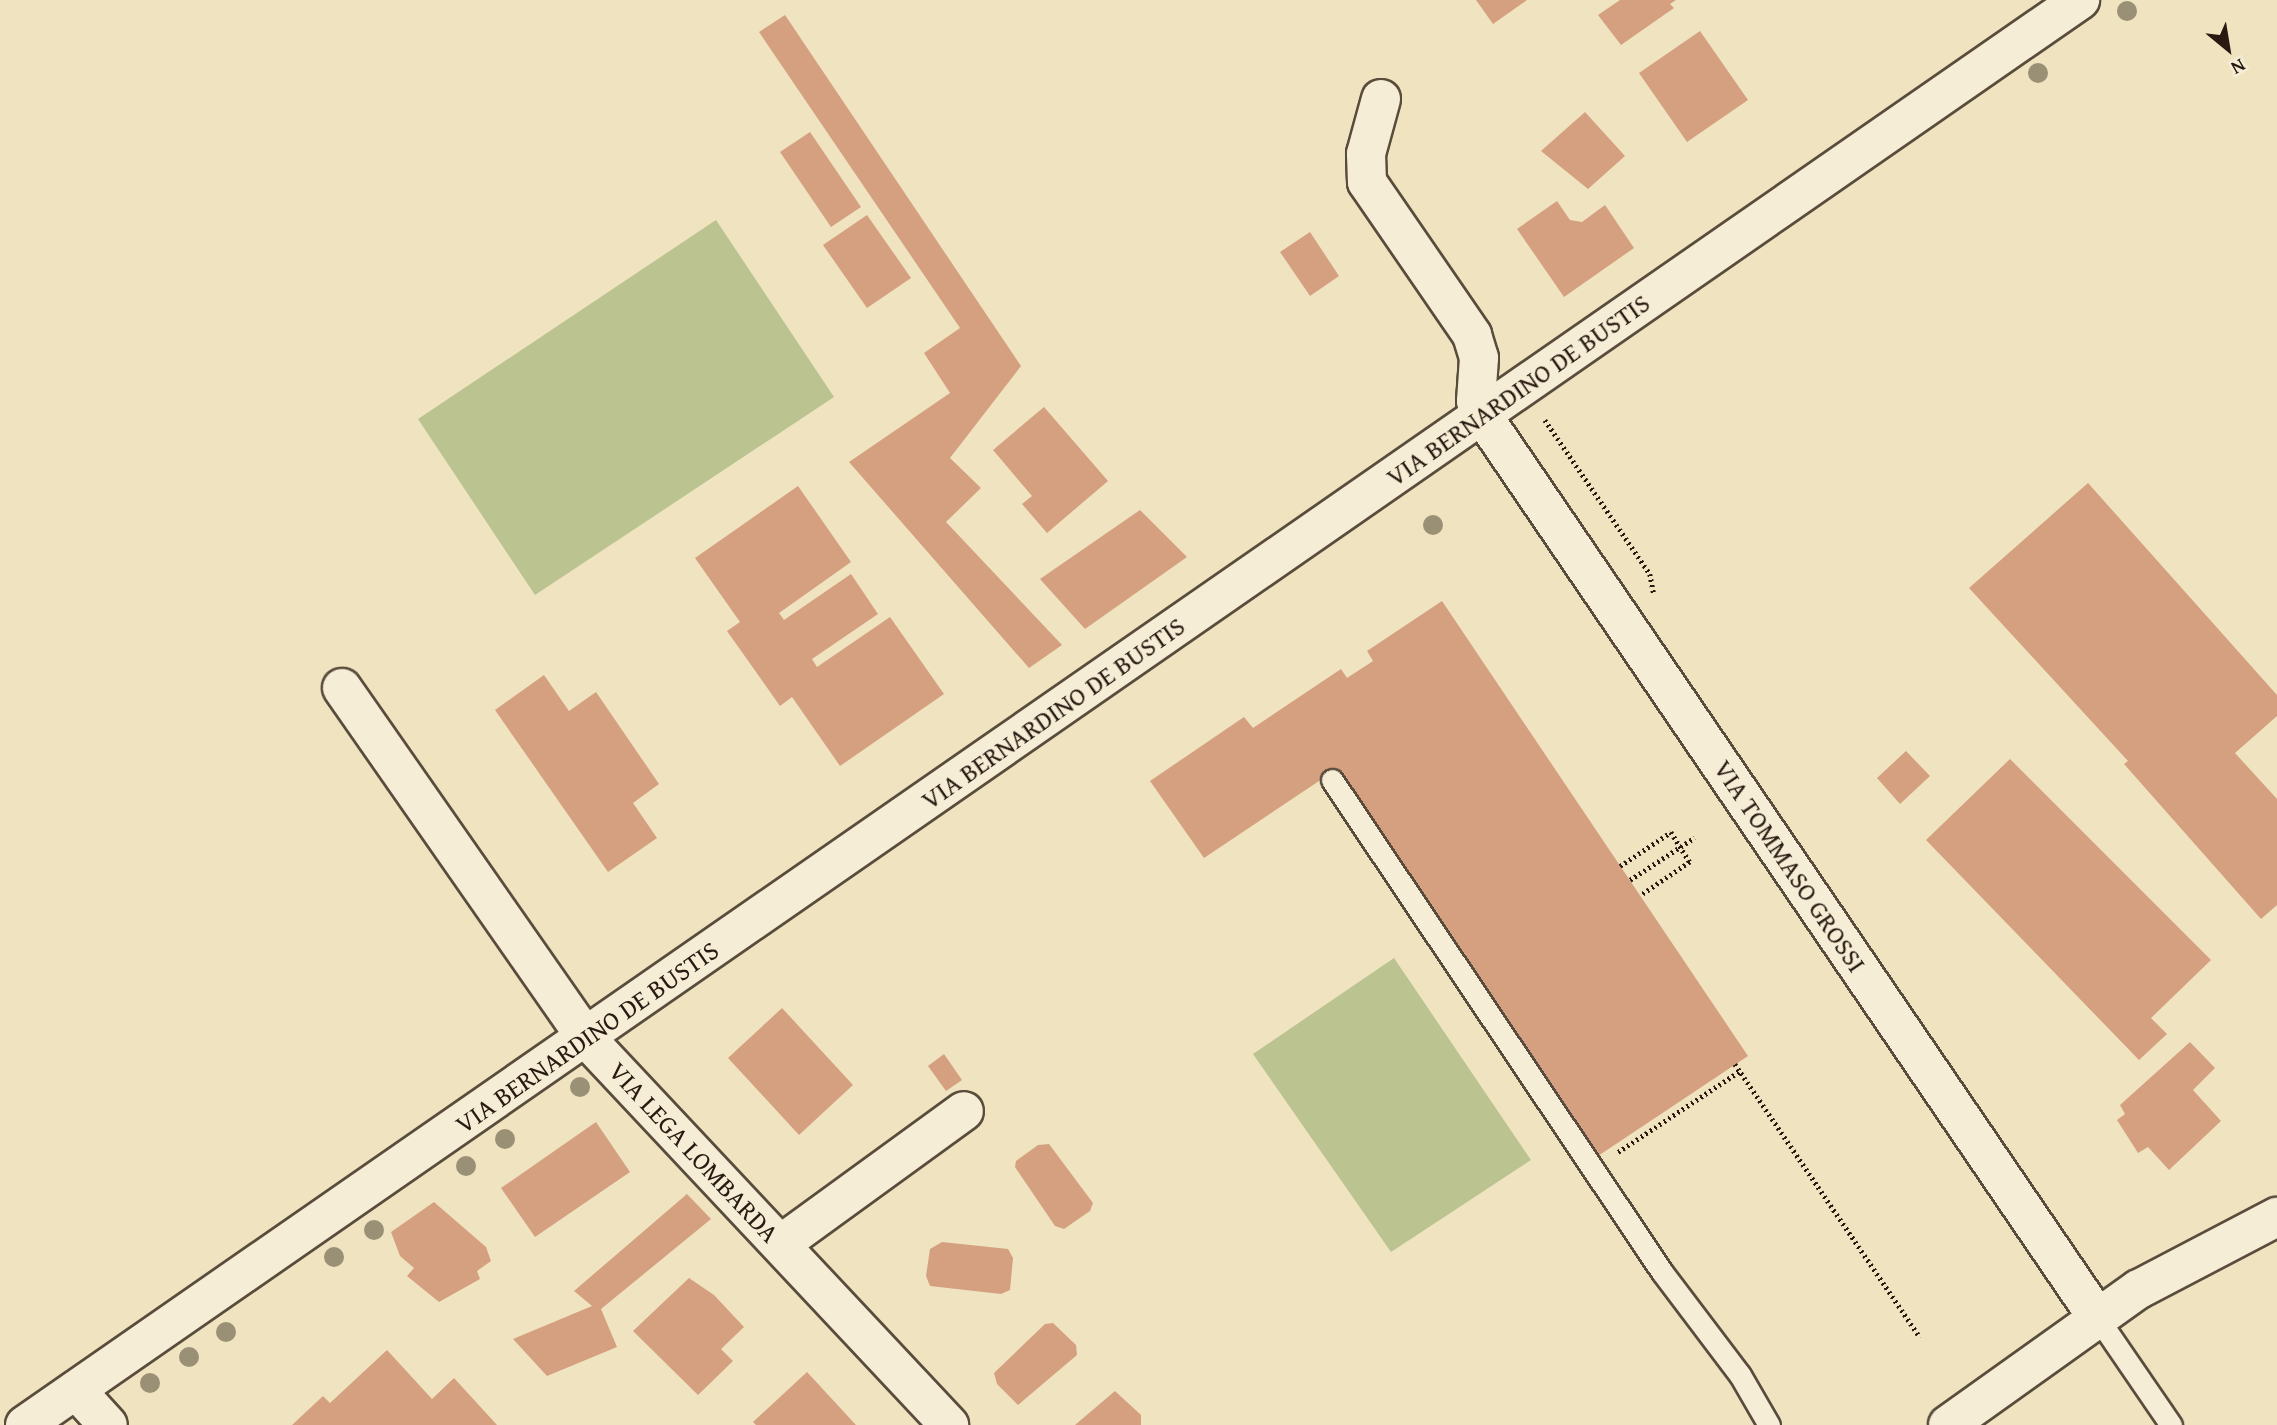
<!DOCTYPE html>
<html>
<head>
<meta charset="utf-8">
<style>
  body { margin:0 }
  #map { position:relative; width:2277px; height:1425px; overflow:hidden; background:#efe3c0; font-family:"Gentium Book Plus",serif }
  div>[style] { position:absolute }
  .green>* { inset:0; background:#bbc391 }
  .building>* { inset:0; background:#d5a080 }
  .path>* { height:4.5px; margin-top:-2.25px; transform-origin:0; background:repeating-linear-gradient(90deg,#291910 0 2px,transparent 0 5.5px) }
  .roads { filter:drop-shadow(2px 0 #5a4c3c) drop-shadow(-2px 0 #5a4c3c) drop-shadow(0 2px #5a4c3c) drop-shadow(0 -2px #5a4c3c) }
  .service>* { height:21px; margin:-10.5px; padding:0 10.5px; transform-origin:10.5px; border-radius:10.5px; background:#f5edd6 }
  .minor>* { height:38px; margin:-19px; padding:0 19px; transform-origin:19px; border-radius:19px; background:#f5edd6 }
  .trees>* { width:20px; height:20px; margin:-10px; border-radius:50%; background:#9a9075 }
  span { translate:-50% -50%; white-space:nowrap; text-align:center; line-height:1.15; -webkit-text-stroke:6px #f5edd6; paint-order:stroke }
  .street-label { font-size:26px; color:#291910 }
  .north { position:absolute; left:2193px; top:14px; width:70px; height:70px; -webkit-text-stroke:5px #f5edd6; paint-order:stroke; rotate:150deg; font-size:19px; font-weight:700; line-height:28px; text-align:center; color:#291910 }
  .north::after { content:''; display:block; margin:auto; width:24px; height:32px; background:#291910; clip-path:polygon(50% 0,100% 100%,50% 72%,0 100%) }
</style>
</head>
<body>
<div id="map">
  <div class="green">
    <div style="clip-path:polygon(716px 220px,834px 397px,535px 595px,418px 419px)"></div>
    <div style="clip-path:polygon(1394px 958px,1531px 1160px,1391px 1252px,1253px 1054px)"></div>
  </div>
  <div class="building">
    <div style="clip-path:polygon(1476px 0,1527px 0,1493px 24px)"></div>
    <div style="clip-path:polygon(1620px 0,1676px 0,1670px 4px,1674px 8px,1621px 45px,1598px 15px)"></div>
    <div style="clip-path:polygon(785px 15px,1021px 366px,950px 458px,981px 488px,946px 522px,1062px 645px,1029px 668px,849px 462px,950px 393px,924px 353px,960px 328px,759px 32px)"></div>
    <div style="clip-path:polygon(1700px 31px,1748px 100px,1687px 142px,1639px 73px)"></div>
    <div style="clip-path:polygon(1585px 112px,1625px 156px,1588px 189px,1541px 151px)"></div>
    <div style="clip-path:polygon(810px 132px,861px 207px,831px 227px,780px 152px)"></div>
    <div style="clip-path:polygon(1557px 201px,1570px 220px,1582px 222px,1605px 205px,1634px 248px,1564px 297px,1517px 229px)"></div>
    <div style="clip-path:polygon(867px 215px,911px 278px,867px 308px,823px 245px)"></div>
    <div style="clip-path:polygon(1310px 232px,1339px 276px,1310px 296px,1280px 252px)"></div>
    <div style="clip-path:polygon(1044px 407px,1108px 481px,1047px 533px,1022px 504px,1032px 496px,993px 450px)"></div>
    <div style="clip-path:polygon(2088px 483px,2277px 695px,2277px 716px,2235px 753px,2277px 799px,2277px 905px,2261px 919px,2124px 764px,2128px 761px,1969px 588px)"></div>
    <div style="clip-path:polygon(798px 486px,851px 562px,779px 613px,784px 620px,851px 574px,878px 614px,812px 659px,817px 667px,890px 617px,944px 694px,840px 766px,792px 697px,780px 706px,727px 631px,740px 622px,695px 558px)"></div>
    <div style="clip-path:polygon(1140px 510px,1187px 557px,1085px 629px,1040px 579px)"></div>
    <div style="clip-path:polygon(1442px 601px,1748px 1056px,1598px 1156px,1337px 769px,1204px 858px,1150px 781px,1244px 717px,1253px 728px,1341px 669px,1347px 678px,1373px 661px,1367px 651px)"></div>
    <div style="clip-path:polygon(544px 675px,569px 711px,596px 692px,659px 784px,633px 803px,657px 838px,608px 872px,495px 710px)"></div>
    <div style="clip-path:polygon(1906px 751px,1930px 776px,1900px 804px,1877px 778px)"></div>
    <div style="clip-path:polygon(2010px 759px,2211px 960px,2151px 1018px,2167px 1034px,2139px 1060px,1926px 840px)"></div>
    <div style="clip-path:polygon(782px 1008px,853px 1085px,799px 1135px,728px 1058px)"></div>
    <div style="clip-path:polygon(2190px 1042px,2215px 1068px,2193px 1090px,2221px 1121px,2169px 1170px,2148px 1147px,2138px 1153px,2117px 1120px,2125px 1114px,2120px 1105px)"></div>
    <div style="clip-path:polygon(944px 1054px,962px 1080px,946px 1091px,928px 1066px)"></div>
    <div style="clip-path:polygon(596px 1122px,630px 1172px,535px 1237px,501px 1188px)"></div>
    <div style="clip-path:polygon(1049px 1144px,1093px 1203px,1090px 1211px,1064px 1229px,1055px 1226px,1015px 1167px,1016px 1161px,1038px 1145px)"></div>
    <div style="clip-path:polygon(687px 1194px,711px 1219px,601px 1309px,617px 1347px,547px 1376px,513px 1339px,592px 1306px,574px 1291px)"></div>
    <div style="clip-path:polygon(434px 1202px,486px 1247px,491px 1261px,477px 1271px,480px 1279px,439px 1302px,407px 1276px,414px 1268px,400px 1256px,391px 1232px)"></div>
    <div style="clip-path:polygon(942px 1242px,1008px 1249px,1013px 1258px,1010px 1290px,1001px 1294px,930px 1286px,926px 1276px,930px 1249px)"></div>
    <div style="clip-path:polygon(689px 1278px,714px 1295px,744px 1327px,721px 1349px,733px 1361px,698px 1395px,633px 1331px)"></div>
    <div style="clip-path:polygon(1053px 1323px,1076px 1345px,1077px 1355px,1018px 1405px,997px 1384px,994px 1373px,1045px 1324px)"></div>
    <div style="clip-path:polygon(387px 1350px,432px 1399px,454px 1378px,497px 1425px,292px 1425px,323px 1396px,330px 1403px)"></div>
    <div style="clip-path:polygon(807px 1372px,856px 1425px,756px 1425px,753px 1422px)"></div>
    <div style="clip-path:polygon(1115px 1391px,1141px 1415px,1141px 1425px,1075px 1425px)"></div>
  </div>
  <div class="path">
    <div style="left:1545px;top:420px;width:186px;rotate:55.7deg"></div>
    <div style="left:1650px;top:574px;width:21px;rotate:79deg"></div>
    <div style="left:1620px;top:866px;width:61px;rotate:-33.7deg"></div>
    <div style="left:1671px;top:832px;width:36px;rotate:58deg"></div>
    <div style="left:1690px;top:862px;width:60px;rotate:145.8deg"></div>
    <div style="left:1630px;top:880px;width:77px;rotate:-33.3deg"></div>
    <div style="left:1735px;top:1064px;width:330px;rotate:55.9deg"></div>
    <div style="left:1618px;top:1152px;width:146px;rotate:-33.6deg"></div>
  </div>
  <div class="roads">
    <div class="service">
      <div style="left:1332px;top:780px;width:592px;rotate:56.15deg"></div>
      <div style="left:1662px;top:1272px;width:129px;rotate:52.9deg"></div>
      <div style="left:1740px;top:1375px;width:58px;rotate:59.9deg"></div>
      <div style="left:2097px;top:1317px;width:131px;rotate:55.6deg"></div>
    </div>
    <div class="minor">
      <div style="left:1381px;top:99px;width:57px;rotate:105.3deg"></div>
      <div style="left:1366px;top:154px;width:28px;rotate:88deg"></div>
      <div style="left:1367px;top:182px;width:186px;rotate:55.5deg"></div>
      <div style="left:1472px;top:335px;width:24px;rotate:73deg"></div>
      <div style="left:1479px;top:358px;width:43px;rotate:94deg"></div>
      <div style="left:1476px;top:401px;width:15px;rotate:67deg"></div>
      <div style="left:1482px;top:415px;width:1092px;rotate:55.71deg"></div>
      <div style="left:342px;top:688px;width:427px;rotate:55.1deg"></div>
      <div style="left:586px;top:1038px;width:531px;rotate:46.83deg"></div>
      <div style="left:781px;top:1244px;width:226px;rotate:-36deg"></div>
      <div style="left:76px;top:1390px;width:47px;rotate:47.6deg"></div>
      <div style="left:25px;top:1425px;width:2501px;rotate:-34.74deg"></div>
      <div style="left:1948px;top:1425px;width:234px;rotate:-35.5deg"></div>
      <div style="left:2139px;top:1289px;width:156px;rotate:-27.6deg"></div>
    </div>
  </div>
  <div class="trees">
    <div style="left:2127px;top:11px"></div>
    <div style="left:2038px;top:73px"></div>
    <div style="left:1433px;top:525px"></div>
    <div style="left:580px;top:1087px"></div>
    <div style="left:505px;top:1139px"></div>
    <div style="left:466px;top:1166px"></div>
    <div style="left:374px;top:1230px"></div>
    <div style="left:334px;top:1257px"></div>
    <div style="left:226px;top:1332px"></div>
    <div style="left:189px;top:1357px"></div>
    <div style="left:150px;top:1383px"></div>
  </div>
  <div class="street-label">
    <span style="left:1518px;top:390px;rotate:-35deg">VIA BERNARDINO DE BUSTIS</span>
    <span style="left:1053px;top:713px;rotate:-35deg">VIA BERNARDINO DE BUSTIS</span>
    <span style="left:1790px;top:866px;rotate:56deg">VIA TOMMASO GROSSI</span>
    <span style="left:587px;top:1037px;rotate:-35deg">VIA BERNARDINO DE BUSTIS</span>
    <span style="left:694px;top:1152px;rotate:47deg">VIA LEGA LOMBARDA</span>
  </div>
  <div class="north">N</div>
</div>
</body>
</html>
